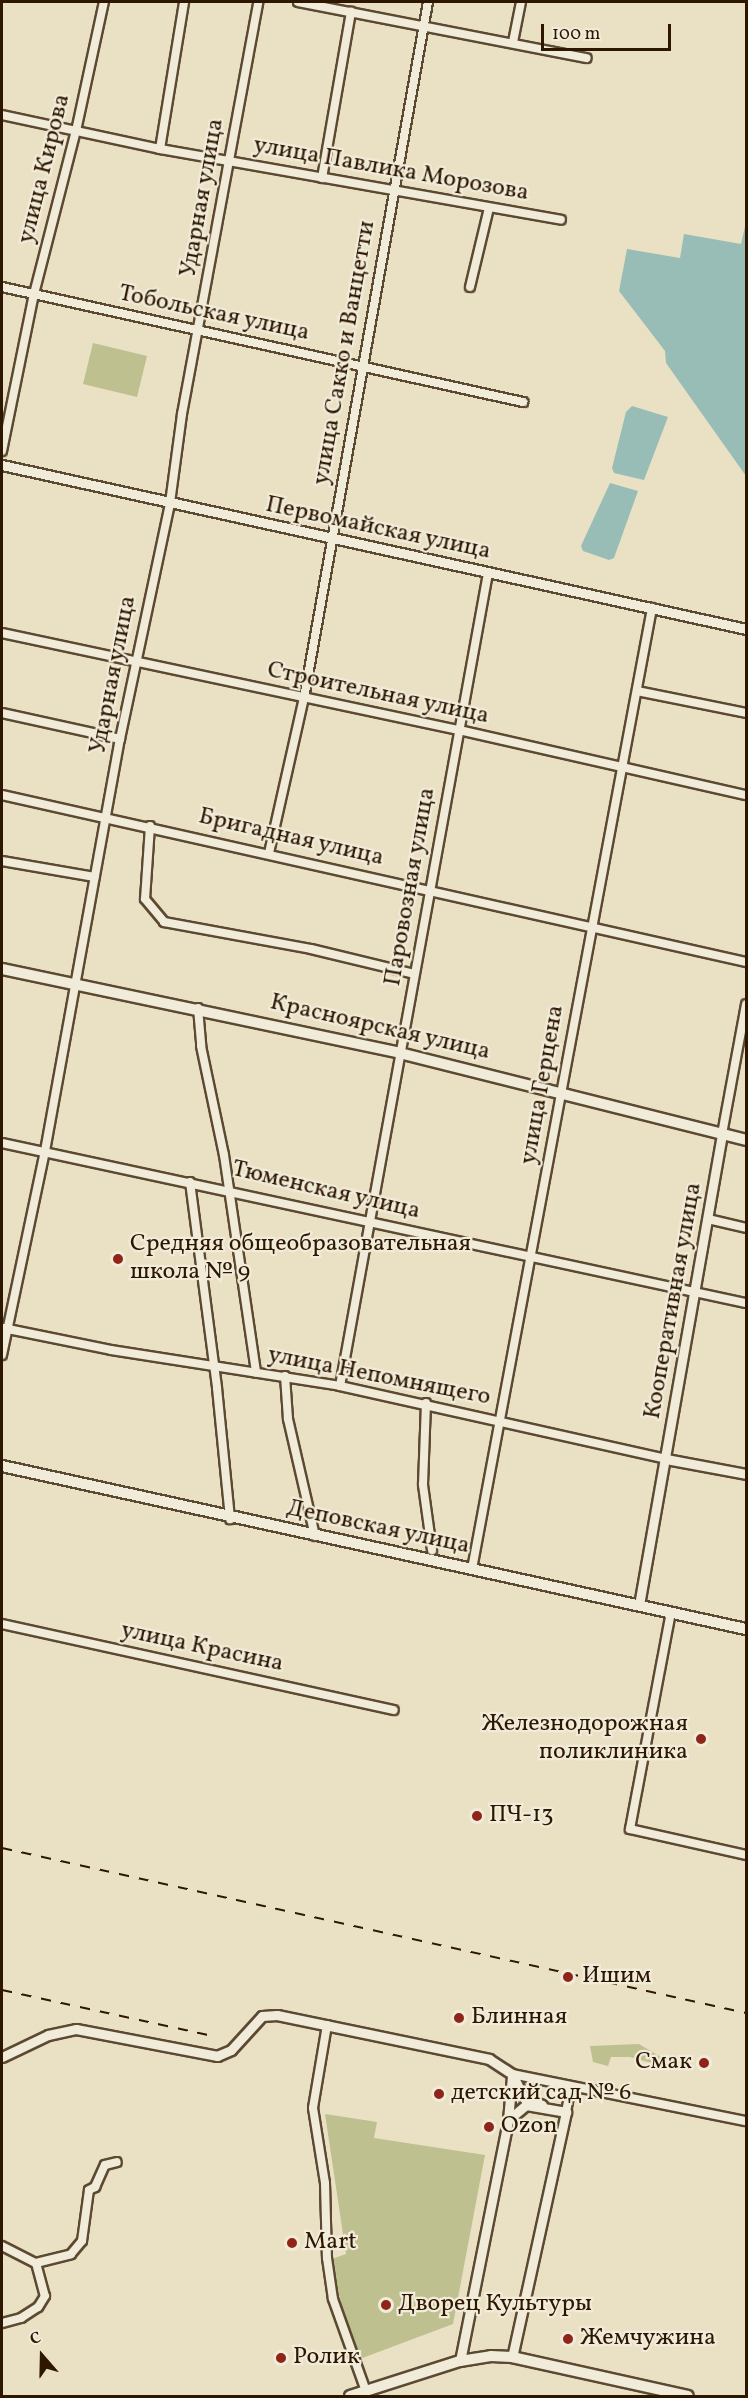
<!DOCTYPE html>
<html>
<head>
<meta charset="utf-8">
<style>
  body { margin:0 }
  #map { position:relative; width:748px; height:2398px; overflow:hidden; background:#eae0c4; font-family:Vollkorn,serif }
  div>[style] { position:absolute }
  .green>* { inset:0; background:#bec08f }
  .water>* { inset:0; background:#98bdb7 }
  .roads { filter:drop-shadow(2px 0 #5c4931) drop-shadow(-2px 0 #5c4931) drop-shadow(0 2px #5c4931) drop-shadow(0 -2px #5c4931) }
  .minor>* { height:8px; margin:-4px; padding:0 4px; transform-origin:4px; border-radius:4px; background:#f1ebd9 }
  .tertiary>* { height:9px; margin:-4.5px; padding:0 4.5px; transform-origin:4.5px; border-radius:4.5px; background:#f1ebd9 }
  .secondary>* { height:10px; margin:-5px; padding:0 5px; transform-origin:5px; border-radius:5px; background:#f1ebd9 }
  .rail>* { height:2px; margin-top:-1px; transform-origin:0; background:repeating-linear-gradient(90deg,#2d1700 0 10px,transparent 0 20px) }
  .dots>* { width:16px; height:16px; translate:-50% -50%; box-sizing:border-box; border:3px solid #f1ebd9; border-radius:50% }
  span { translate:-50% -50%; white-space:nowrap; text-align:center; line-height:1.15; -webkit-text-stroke:4.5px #f1ebd9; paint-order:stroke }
  .street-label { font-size:24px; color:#2d1700 }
  .poi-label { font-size:24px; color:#2d1700 }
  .left { translate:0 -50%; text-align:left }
  .right { translate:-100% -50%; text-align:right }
  .frame { position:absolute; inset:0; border:3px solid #2d1700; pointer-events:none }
  .north { position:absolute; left:12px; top:2326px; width:60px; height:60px; -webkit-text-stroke:4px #f1ebd9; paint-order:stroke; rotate:340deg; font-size:16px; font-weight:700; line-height:24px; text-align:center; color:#2d1700 }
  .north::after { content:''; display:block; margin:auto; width:21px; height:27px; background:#2d1700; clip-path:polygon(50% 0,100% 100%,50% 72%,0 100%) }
  .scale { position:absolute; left:541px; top:24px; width:130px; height:27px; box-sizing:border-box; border:3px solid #2d1700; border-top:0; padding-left:8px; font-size:18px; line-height:21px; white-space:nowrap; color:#2d1700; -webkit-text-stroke:4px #f1ebd9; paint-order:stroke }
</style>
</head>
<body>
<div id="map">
  <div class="green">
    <div style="clip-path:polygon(93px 343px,147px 356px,137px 397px,83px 384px)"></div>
    <div style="clip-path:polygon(639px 2044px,664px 2059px,655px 2064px,630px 2057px,611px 2057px,608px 2066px,593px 2062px,590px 2046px)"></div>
    <div style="clip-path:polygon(325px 2114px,377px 2122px,374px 2138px,485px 2155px,453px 2324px,357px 2360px,329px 2260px,346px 2254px)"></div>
  </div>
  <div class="water">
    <div style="clip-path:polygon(746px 222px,746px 476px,666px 363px,665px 351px,619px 291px,627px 249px,680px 258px,684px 234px,741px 244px)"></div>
    <div style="clip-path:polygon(632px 406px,668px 417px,644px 480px,614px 473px,612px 468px,626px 412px)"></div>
    <div style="clip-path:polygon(610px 483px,638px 491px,614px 558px,609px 560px,583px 551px,581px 546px)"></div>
  </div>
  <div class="roads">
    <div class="minor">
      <div style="left:298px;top:2px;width:294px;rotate:11deg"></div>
      <div style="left:513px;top:42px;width:41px;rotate:-78.7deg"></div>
      <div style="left:2px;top:115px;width:162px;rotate:12.1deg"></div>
      <div style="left:160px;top:149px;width:407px;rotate:10deg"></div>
      <div style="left:160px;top:149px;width:149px;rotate:-80.7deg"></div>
      <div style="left:322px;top:178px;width:169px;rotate:-80.1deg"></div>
      <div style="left:2px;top:287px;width:534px;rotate:12.45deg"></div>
      <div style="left:470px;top:287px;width:81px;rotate:-76.5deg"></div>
      <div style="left:2px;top:451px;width:160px;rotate:-78.5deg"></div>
      <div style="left:34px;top:294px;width:168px;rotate:-75.6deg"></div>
      <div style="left:76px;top:131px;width:132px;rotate:-77.8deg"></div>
      <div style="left:2px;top:633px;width:467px;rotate:12deg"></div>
      <div style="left:459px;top:730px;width:294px;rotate:12.8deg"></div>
      <div style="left:637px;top:691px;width:111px;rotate:11.4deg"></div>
      <div style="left:2px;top:713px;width:121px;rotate:12.4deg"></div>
      <div style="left:2px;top:795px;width:763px;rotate:12.65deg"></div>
      <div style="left:150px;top:826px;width:73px;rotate:93.9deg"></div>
      <div style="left:145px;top:899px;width:30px;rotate:50deg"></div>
      <div style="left:164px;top:922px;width:149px;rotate:10.4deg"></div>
      <div style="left:311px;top:949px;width:106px;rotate:13.6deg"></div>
      <div style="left:269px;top:853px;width:159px;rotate:-77.3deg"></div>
      <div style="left:304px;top:698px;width:707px;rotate:-79.9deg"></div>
      <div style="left:2px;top:861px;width:94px;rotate:9.8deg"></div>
      <div style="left:198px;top:1008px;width:38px;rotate:85deg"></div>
      <div style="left:201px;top:1046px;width:111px;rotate:78.1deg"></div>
      <div style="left:224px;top:1155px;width:220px;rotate:81.6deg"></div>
      <div style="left:722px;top:1134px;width:132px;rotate:-79.5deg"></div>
      <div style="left:2px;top:1143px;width:761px;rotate:12.14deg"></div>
      <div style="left:190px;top:1182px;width:208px;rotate:82.5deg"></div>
      <div style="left:217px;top:1388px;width:132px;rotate:84.3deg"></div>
      <div style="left:708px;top:1219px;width:39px;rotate:13deg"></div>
      <div style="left:3px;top:1328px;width:110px;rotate:11.5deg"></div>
      <div style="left:111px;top:1350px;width:232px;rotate:8.9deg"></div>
      <div style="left:340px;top:1386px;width:334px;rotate:12.6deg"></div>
      <div style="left:2px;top:1355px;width:208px;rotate:-78.1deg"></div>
      <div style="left:45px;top:1151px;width:419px;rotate:-79.7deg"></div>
      <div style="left:120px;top:739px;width:241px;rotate:-78deg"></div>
      <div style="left:170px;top:503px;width:90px;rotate:-82.3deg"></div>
      <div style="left:182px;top:414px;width:419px;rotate:-79.5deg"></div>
      <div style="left:285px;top:1376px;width:43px;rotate:86deg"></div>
      <div style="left:288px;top:1419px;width:120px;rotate:77deg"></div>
      <div style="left:340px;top:1386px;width:826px;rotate:-79.68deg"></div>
      <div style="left:426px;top:1403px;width:82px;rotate:92.1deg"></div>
      <div style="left:423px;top:1485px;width:66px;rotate:82.1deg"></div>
      <div style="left:472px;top:1569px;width:978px;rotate:-79.39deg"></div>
      <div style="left:671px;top:1612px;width:221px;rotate:100.7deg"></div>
      <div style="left:630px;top:1829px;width:119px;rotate:12.6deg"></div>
      <div style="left:2px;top:1624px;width:401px;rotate:12.4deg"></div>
      <div style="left:327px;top:2025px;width:84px;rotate:99.6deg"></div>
      <div style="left:313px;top:2108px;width:76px;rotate:80.9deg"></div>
      <div style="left:325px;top:2183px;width:75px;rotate:88.5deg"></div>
      <div style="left:327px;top:2258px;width:41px;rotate:81.7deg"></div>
      <div style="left:333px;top:2299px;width:98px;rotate:70.3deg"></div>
      <div style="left:512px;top:2074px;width:239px;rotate:11.4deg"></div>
      <div style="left:566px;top:2112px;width:25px;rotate:-79deg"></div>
      <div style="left:2px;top:2246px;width:38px;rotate:27deg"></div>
      <div style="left:36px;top:2263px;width:34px;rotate:75deg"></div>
      <div style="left:45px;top:2296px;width:13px;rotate:122deg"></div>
      <div style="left:38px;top:2307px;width:20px;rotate:147deg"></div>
      <div style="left:21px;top:2318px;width:20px;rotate:165deg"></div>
      <div style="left:36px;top:2263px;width:36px;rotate:-14deg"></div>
      <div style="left:71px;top:2254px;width:17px;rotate:-50deg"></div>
      <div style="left:82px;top:2241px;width:51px;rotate:-82.2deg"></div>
      <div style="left:89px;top:2190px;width:7px;rotate:-27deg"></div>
      <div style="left:95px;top:2187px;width:24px;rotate:-66deg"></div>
      <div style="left:105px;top:2165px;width:12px;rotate:-14deg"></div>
    </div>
    <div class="tertiary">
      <div style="left:2px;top:465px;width:762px;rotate:12.43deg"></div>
      <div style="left:666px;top:1459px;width:81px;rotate:10.6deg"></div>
      <div style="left:639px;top:1605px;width:478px;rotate:-80deg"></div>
      <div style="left:2px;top:2057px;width:51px;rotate:-25.6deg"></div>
      <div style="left:48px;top:2035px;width:29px;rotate:-12deg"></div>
      <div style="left:76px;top:2029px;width:144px;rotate:10.8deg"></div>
      <div style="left:217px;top:2056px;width:15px;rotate:-23deg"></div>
      <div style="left:231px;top:2050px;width:46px;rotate:-47.6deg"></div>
      <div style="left:262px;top:2016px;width:15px;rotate:-4deg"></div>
      <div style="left:277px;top:2015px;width:217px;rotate:11.7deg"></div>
      <div style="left:489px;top:2059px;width:27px;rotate:33deg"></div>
      <div style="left:512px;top:2074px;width:28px;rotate:63deg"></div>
      <div style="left:525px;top:2099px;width:18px;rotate:19deg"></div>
      <div style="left:508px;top:2120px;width:23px;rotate:-40deg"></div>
      <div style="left:526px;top:2105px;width:41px;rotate:9.9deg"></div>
      <div style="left:566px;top:2112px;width:251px;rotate:102.4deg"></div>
      <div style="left:460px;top:2361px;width:246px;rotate:-78.7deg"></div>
      <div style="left:508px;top:2120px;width:44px;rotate:-84.8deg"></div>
    </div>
    <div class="secondary">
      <div style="left:2px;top:969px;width:407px;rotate:11.9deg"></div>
      <div style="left:400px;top:1053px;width:357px;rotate:14.1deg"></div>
      <div style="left:2px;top:1466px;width:762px;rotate:12.36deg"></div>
      <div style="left:350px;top:2396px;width:115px;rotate:-17.7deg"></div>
      <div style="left:460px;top:2361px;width:31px;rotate:-9deg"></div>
      <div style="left:491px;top:2356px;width:21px;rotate:3deg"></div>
      <div style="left:512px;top:2357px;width:180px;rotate:12.5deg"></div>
    </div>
  </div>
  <div class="rail">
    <div style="left:2px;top:1848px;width:762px;rotate:12.5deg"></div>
    <div style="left:2px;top:1990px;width:212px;rotate:12.3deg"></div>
  </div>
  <div class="dots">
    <div style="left:118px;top:1259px;background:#8f2418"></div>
    <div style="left:701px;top:1739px;background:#8f2418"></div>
    <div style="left:477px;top:1816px;background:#8f2418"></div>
    <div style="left:568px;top:1977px;background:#8f2418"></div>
    <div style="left:459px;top:2018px;background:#8f2418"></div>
    <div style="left:704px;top:2063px;background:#8f2418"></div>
    <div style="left:439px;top:2094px;background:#8f2418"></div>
    <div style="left:489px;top:2127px;background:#8f2418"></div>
    <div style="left:292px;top:2243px;background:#8f2418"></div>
    <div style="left:386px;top:2305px;background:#8f2418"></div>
    <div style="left:568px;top:2339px;background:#8f2418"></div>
    <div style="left:281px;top:2358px;background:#8f2418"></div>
  </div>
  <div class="street-label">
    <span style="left:45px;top:169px;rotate:-76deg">улица Кирова</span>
    <span style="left:391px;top:170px;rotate:10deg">улица Павлика Морозова</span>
    <span style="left:203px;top:198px;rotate:-80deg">Ударная улица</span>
    <span style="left:214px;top:314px;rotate:12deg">Тобольская улица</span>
    <span style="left:345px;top:353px;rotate:-80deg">улица Сакко и Ванцетти</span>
    <span style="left:378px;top:529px;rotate:12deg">Первомайская улица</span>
    <span style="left:114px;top:675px;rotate:-79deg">Ударная улица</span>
    <span style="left:378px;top:694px;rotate:12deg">Строительная улица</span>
    <span style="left:291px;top:838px;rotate:13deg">Бригадная улица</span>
    <span style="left:411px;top:887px;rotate:-80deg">Паровозная улица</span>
    <span style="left:380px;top:1028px;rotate:13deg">Красноярская улица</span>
    <span style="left:543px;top:1085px;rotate:-80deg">улица Герцена</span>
    <span style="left:326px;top:1191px;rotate:13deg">Тюменская улица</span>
    <span style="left:674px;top:1301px;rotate:-80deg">Кооперативная улица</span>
    <span style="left:379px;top:1377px;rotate:11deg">улица Непомнящего</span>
    <span style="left:378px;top:1528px;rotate:12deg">Деповская улица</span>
    <span style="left:202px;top:1648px;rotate:12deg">улица Красина</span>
  </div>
  <div class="poi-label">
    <span class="left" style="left:130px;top:1259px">Средняя общеобразовательная<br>школа № 9</span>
    <span class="right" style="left:688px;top:1739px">Железнодорожная<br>поликлиника</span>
    <span class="left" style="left:489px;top:1816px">ПЧ-13</span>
    <span class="left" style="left:582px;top:1977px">Ишим</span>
    <span class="left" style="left:471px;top:2018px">Блинная</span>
    <span class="right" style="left:692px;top:2063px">Смак</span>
    <span class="left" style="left:451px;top:2094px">детский сад № 6</span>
    <span class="left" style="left:501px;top:2127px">Ozon</span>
    <span class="left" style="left:304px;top:2243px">Mart</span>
    <span class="left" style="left:398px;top:2305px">Дворец Культуры</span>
    <span class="left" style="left:580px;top:2339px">Жемчужина</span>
    <span class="left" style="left:293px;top:2358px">Ролик</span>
  </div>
  <div class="frame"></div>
  <div class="north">С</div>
  <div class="scale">100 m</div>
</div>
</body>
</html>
